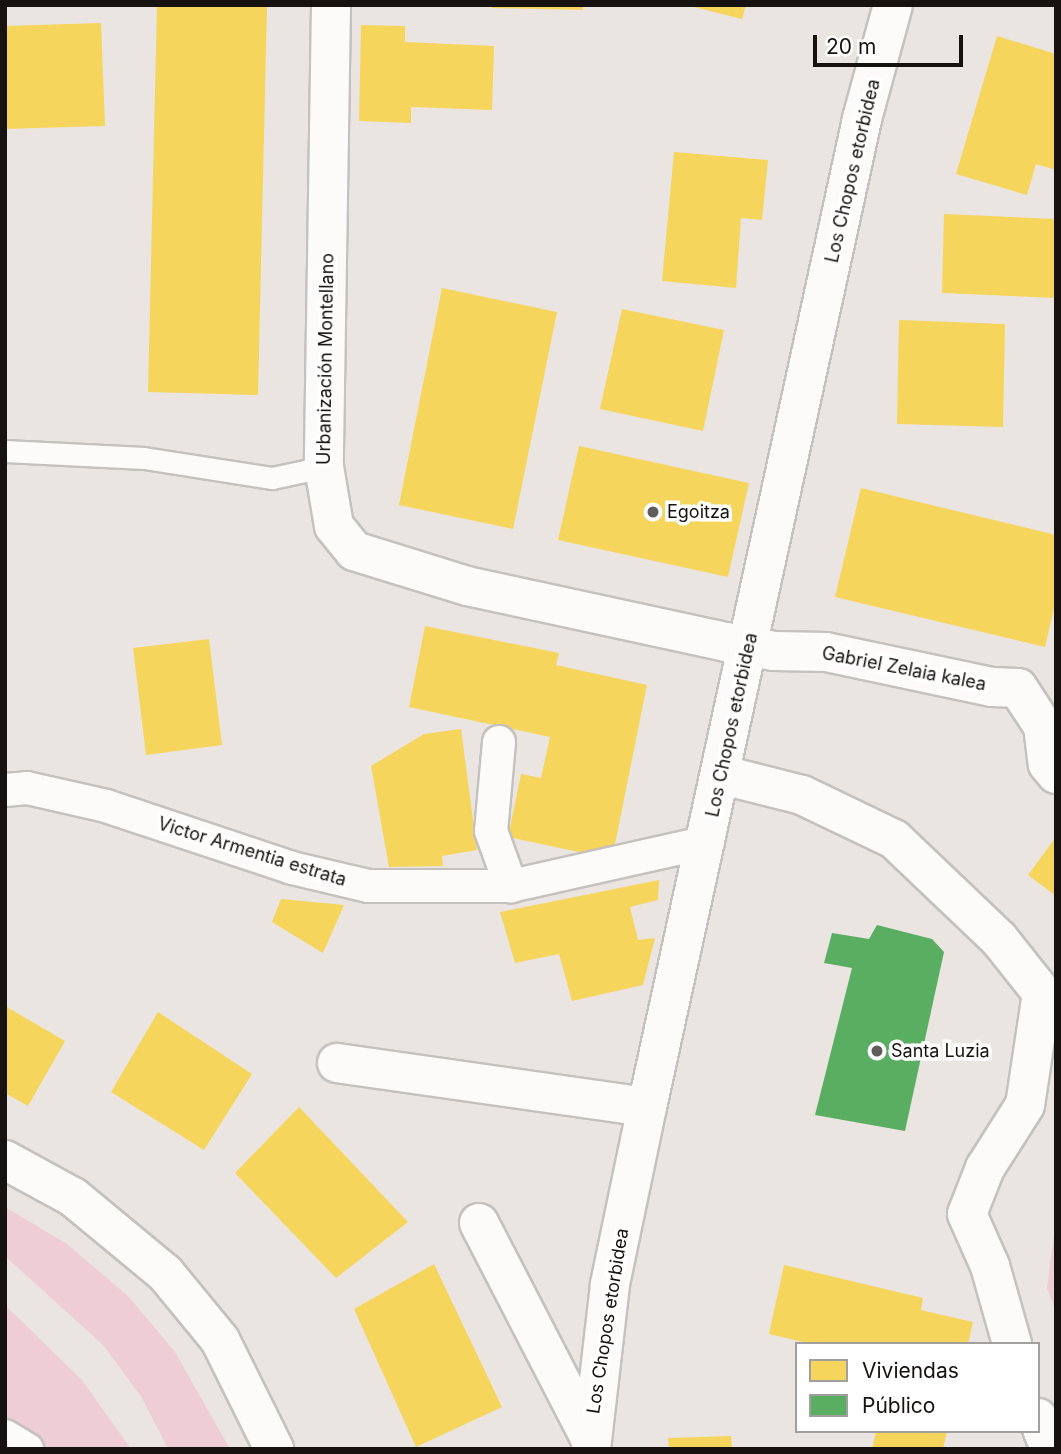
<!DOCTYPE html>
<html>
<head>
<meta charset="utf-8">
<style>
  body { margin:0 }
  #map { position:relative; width:1061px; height:1454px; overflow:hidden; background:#eae5e1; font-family:Inter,sans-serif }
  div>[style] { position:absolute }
  .green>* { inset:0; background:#efcdd6 }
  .homes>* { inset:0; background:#f6d55c }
  .public>* { inset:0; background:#5aae61 }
  .roads { filter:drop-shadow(2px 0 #c4c1be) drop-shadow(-2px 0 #c4c1be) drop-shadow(0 2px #c4c1be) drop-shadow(0 -2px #c4c1be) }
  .service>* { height:21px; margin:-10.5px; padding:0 10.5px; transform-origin:10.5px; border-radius:10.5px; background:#fcfbfa }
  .pedestrian>* { height:32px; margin:-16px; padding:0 16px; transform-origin:16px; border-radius:16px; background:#fcfbfa }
  .minor>* { height:38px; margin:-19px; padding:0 19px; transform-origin:19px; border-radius:19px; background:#fcfbfa }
  .tertiary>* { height:38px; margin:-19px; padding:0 19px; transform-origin:19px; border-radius:19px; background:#fcfbfa }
  .dots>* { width:19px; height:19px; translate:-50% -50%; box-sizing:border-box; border:4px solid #fff; border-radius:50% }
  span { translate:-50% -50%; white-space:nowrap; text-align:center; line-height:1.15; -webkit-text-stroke:7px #fff; paint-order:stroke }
  .street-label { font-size:18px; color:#151210 }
  .poi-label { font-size:18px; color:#151210 }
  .left { translate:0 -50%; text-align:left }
  .frame { position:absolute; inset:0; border:7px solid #151210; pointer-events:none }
  .legend { position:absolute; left:795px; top:1342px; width:245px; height:91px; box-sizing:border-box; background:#fff; border:2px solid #a1a09f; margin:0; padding:9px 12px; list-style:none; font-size:21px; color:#151210 }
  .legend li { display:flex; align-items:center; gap:14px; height:35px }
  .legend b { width:35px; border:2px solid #a1a09f }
  .scale { position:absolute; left:813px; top:35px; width:150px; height:32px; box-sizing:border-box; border:4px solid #151210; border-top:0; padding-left:9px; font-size:21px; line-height:24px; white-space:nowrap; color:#151210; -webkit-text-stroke:5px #fff; paint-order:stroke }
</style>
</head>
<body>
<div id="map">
  <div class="green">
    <div style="clip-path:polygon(5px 1207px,67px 1244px,129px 1297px,175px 1352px,230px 1449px,168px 1449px,142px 1398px,103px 1345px,5px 1256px)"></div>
    <div style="clip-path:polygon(1056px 1218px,1056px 1312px,1047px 1288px)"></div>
    <div style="clip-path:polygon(5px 1305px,82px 1380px,131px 1449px,39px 1449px,5px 1429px)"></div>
  </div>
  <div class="homes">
    <div style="clip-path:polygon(157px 5px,267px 5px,258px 395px,148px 392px)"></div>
    <div style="clip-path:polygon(492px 5px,583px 5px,583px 10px,492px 8px)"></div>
    <div style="clip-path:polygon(686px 5px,746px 5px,742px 19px)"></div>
    <div style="clip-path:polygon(101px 23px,105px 126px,5px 129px,5px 26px)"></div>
    <div style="clip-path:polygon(361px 25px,405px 26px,405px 42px,494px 46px,492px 110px,411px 107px,411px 123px,359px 121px)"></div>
    <div style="clip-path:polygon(997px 36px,1056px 54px,1056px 170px,1036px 164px,1027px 195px,956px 174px)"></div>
    <div style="clip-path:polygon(674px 152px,768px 160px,762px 220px,741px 218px,736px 288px,662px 281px)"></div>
    <div style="clip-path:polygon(944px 214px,1056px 219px,1056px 298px,942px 293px)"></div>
    <div style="clip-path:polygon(442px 288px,557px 312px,513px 529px,399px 505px)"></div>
    <div style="clip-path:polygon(622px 309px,724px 330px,703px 431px,600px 409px)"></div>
    <div style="clip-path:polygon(899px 320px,1005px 324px,1003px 427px,897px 424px)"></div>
    <div style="clip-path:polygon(579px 446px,749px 483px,728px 577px,558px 540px)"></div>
    <div style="clip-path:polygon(861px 488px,1056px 535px,1056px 600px,1045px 647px,835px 597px)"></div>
    <div style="clip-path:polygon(425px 626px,559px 653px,556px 665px,647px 685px,612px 859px,508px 837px,521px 774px,541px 778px,550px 737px,409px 707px)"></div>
    <div style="clip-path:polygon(209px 639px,222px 745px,146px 755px,133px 648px)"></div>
    <div style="clip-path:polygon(461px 729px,477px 850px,442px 856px,443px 866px,389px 867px,371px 766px,424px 734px)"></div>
    <div style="clip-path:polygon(1056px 837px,1056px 896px,1028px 875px)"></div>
    <div style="clip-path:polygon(659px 880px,658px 900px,630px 907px,638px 940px,655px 938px,643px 985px,572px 1001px,559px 954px,515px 963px,500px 912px)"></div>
    <div style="clip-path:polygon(281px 899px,344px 905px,323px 953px,272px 922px)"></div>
    <div style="clip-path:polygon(5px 1006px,65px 1041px,28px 1106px,5px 1093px)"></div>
    <div style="clip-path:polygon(158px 1012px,252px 1074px,204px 1150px,111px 1092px)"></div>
    <div style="clip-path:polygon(299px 1107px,408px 1222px,336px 1278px,235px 1173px)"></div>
    <div style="clip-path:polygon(434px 1264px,502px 1407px,416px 1447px,354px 1309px)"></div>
    <div style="clip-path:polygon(784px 1265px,923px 1298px,921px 1310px,973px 1322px,968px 1344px,812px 1344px,769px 1334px)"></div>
    <div style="clip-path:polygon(876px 1431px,947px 1431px,943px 1449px,872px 1449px)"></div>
    <div style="clip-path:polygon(731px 1436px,732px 1449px,669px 1449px,668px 1438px)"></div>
  </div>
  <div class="public">
    <div style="clip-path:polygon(877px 925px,932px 939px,944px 952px,905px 1131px,815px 1115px,852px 968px,824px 963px,832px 933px,869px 939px)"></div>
  </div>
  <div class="roads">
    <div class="service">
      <div style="left:5px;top:451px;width:139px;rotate:2.9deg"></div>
      <div style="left:144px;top:458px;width:130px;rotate:8.9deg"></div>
      <div style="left:272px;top:478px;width:53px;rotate:-11.9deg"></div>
    </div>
    <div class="pedestrian">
      <div style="left:499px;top:742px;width:89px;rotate:95.1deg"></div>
      <div style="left:491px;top:831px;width:59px;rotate:70deg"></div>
      <div style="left:5px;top:790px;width:22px;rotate:-5deg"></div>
      <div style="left:27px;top:788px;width:81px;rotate:12.8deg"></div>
      <div style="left:106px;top:806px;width:196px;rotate:18.4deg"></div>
      <div style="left:292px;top:868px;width:78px;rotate:13.3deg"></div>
      <div style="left:368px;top:886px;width:143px"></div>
      <div style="left:511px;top:886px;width:202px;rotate:-12.6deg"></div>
      <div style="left:5px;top:1436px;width:26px;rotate:31deg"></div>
    </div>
    <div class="minor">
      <div style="left:331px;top:5px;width:462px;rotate:90.9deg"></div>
      <div style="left:324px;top:467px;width:60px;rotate:80.4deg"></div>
      <div style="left:334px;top:526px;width:32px;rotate:51deg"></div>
      <div style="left:354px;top:551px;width:118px;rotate:17.2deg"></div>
      <div style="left:467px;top:586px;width:265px;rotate:12.2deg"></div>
      <div style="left:726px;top:642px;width:49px;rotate:10.6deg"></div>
      <div style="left:774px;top:651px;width:52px;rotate:1.1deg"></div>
      <div style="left:826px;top:652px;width:170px;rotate:11.9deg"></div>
      <div style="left:992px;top:687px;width:26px;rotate:2deg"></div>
      <div style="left:1018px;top:688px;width:45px;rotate:56.7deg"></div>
      <div style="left:1043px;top:726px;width:38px;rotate:83deg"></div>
      <div style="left:1048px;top:764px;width:13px;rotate:51deg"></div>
      <div style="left:723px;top:775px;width:81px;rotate:14.2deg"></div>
      <div style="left:802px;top:795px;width:102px;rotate:25.6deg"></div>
      <div style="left:894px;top:839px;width:145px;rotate:43.6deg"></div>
      <div style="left:999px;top:939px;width:69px;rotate:51.5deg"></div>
      <div style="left:1042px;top:993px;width:113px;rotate:98.6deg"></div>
      <div style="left:1025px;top:1105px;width:75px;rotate:122.4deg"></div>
      <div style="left:985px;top:1168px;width:49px;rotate:111.4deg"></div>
      <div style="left:967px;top:1214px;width:57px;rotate:66.1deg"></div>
      <div style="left:990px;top:1266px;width:81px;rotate:74.2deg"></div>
      <div style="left:337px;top:1063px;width:313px;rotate:8.1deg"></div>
      <div style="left:479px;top:1223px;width:244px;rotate:62.7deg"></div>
      <div style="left:1038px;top:1418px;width:33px;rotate:69deg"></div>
    </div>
    <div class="tertiary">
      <div style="left:5px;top:1160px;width:77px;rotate:28.6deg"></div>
      <div style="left:73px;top:1197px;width:119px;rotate:39.6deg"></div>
      <div style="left:165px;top:1273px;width:87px;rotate:50.6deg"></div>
      <div style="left:220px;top:1340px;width:122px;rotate:63.6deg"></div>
      <div style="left:591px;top:1449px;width:166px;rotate:-83.4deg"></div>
      <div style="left:610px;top:1284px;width:181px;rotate:-78.2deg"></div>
      <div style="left:647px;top:1107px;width:1011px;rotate:-77.72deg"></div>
      <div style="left:862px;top:119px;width:118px;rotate:-74.8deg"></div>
    </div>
  </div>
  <div class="dots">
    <div style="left:653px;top:512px;background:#605c59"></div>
    <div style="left:877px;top:1051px;background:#605c59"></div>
  </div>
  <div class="street-label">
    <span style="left:853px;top:171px;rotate:-77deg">Los Chopos etorbidea</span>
    <span style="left:326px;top:359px;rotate:-89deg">Urbanización Montellano</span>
    <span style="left:904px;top:669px;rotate:11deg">Gabriel Zelaia kalea</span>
    <span style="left:732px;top:725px;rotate:-78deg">Los Chopos etorbidea</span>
    <span style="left:252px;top:852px;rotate:17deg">Victor Armentia estrata</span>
    <span style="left:608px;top:1321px;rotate:-81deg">Los Chopos etorbidea</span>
  </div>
  <div class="poi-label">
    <span class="left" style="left:667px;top:512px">Egoitza</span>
    <span class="left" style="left:891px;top:1051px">Santa Luzia</span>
  </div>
  <div class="frame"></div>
  <ul class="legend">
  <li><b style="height:19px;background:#f6d55c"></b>Viviendas</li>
  <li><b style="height:19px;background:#5aae61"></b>Público</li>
  </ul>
  <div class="scale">20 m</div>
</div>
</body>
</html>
